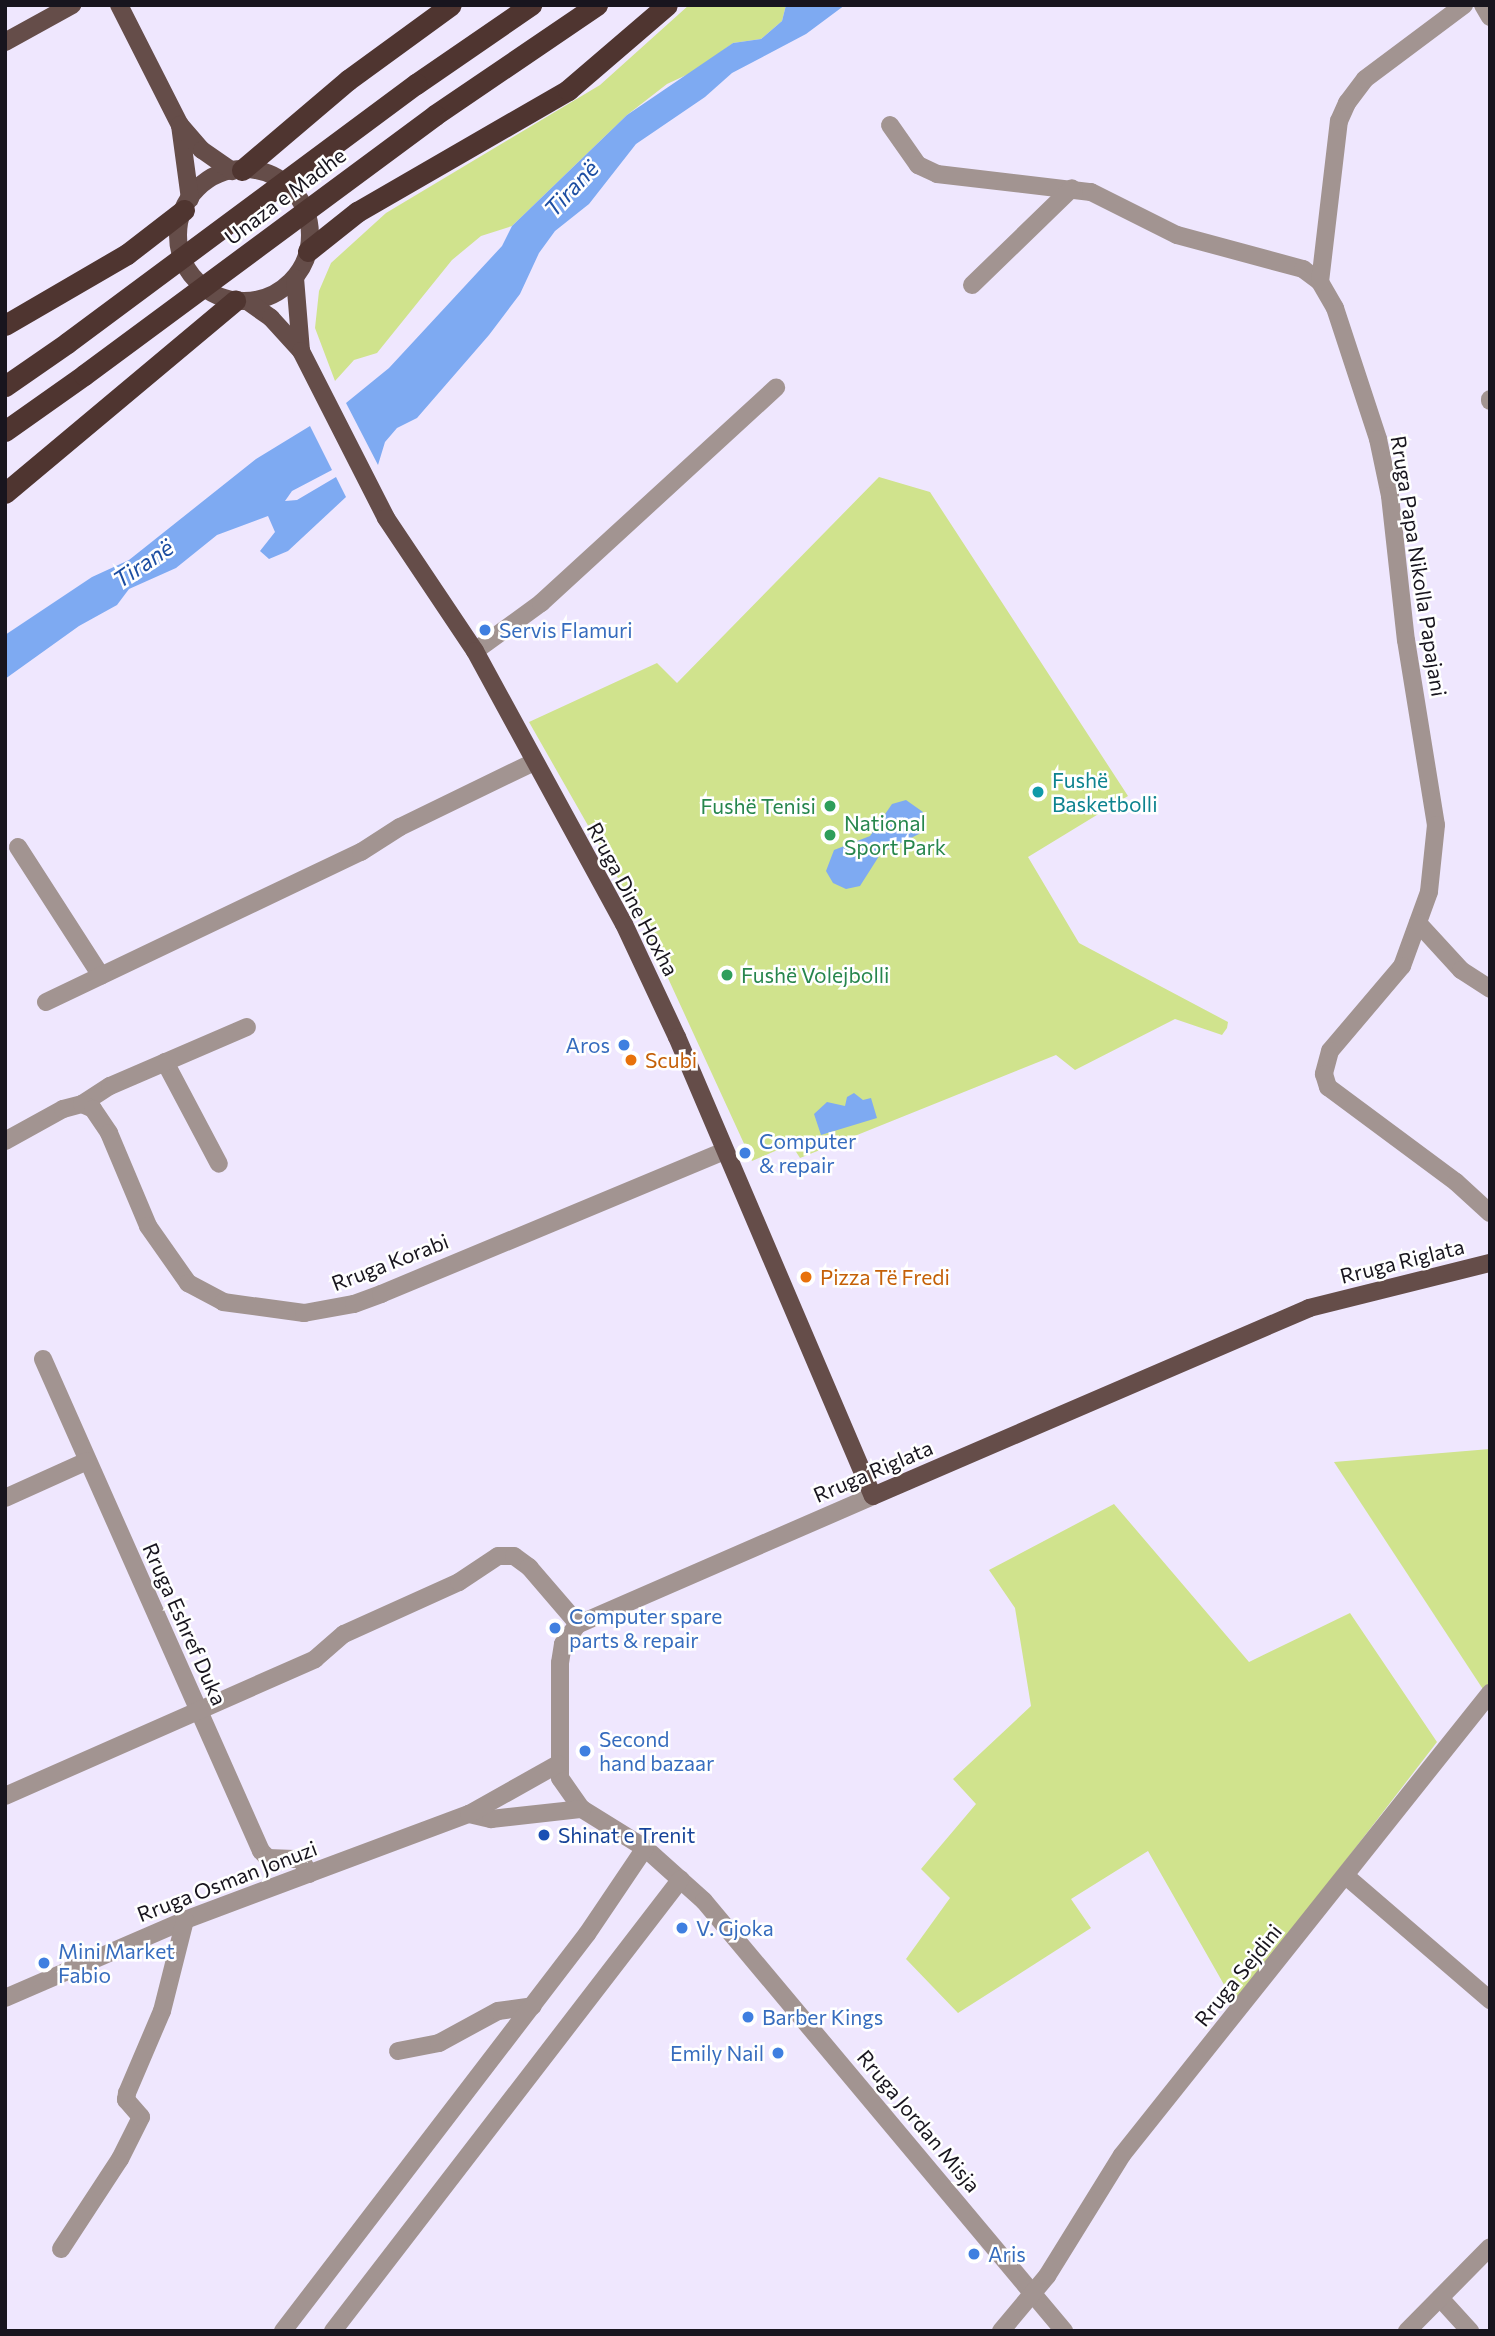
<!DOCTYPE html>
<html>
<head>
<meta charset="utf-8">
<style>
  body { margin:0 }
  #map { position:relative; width:1495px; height:2336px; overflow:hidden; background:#efe7fe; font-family:Commissioner,sans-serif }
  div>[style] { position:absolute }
  .green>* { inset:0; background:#d0e38d }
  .water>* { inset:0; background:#7eaaf2 }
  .minor>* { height:18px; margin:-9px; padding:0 9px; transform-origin:9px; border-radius:9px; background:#a29491 }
  .major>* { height:18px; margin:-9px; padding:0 9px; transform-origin:9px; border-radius:9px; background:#654d49 }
  .major>.ring { margin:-9px; padding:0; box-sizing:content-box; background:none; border:18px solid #654d49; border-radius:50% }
  .highway>* { height:21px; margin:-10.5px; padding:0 10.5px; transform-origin:10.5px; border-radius:10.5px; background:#4f3530 }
  .highway-bridge>* { height:21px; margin:-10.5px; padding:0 10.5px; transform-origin:10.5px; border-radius:10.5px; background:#4f3530 }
  .dots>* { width:19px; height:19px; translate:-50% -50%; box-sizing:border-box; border:4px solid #fff; border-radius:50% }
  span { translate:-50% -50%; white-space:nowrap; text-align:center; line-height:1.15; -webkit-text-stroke:5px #fff; paint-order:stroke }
  .street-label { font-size:21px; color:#18151e }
  .shop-label { font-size:21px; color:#366cbe }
  .left { translate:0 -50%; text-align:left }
  .right { translate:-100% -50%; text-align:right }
  .culture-label { font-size:21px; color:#0d838f }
  .leisure-label { font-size:21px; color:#27864d }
  .food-label { font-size:21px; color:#c56008 }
  .transit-label { font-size:21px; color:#164399 }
  .water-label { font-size:23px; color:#1d4ea2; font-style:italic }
  .frame { position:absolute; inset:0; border:7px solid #18151e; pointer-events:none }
</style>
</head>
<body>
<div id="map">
  <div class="green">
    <div style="clip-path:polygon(689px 5px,786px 5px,782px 21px,761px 39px,733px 43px,695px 71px,667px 84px,627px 115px,512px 226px,481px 236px,452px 260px,377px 353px,354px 360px,335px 381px,315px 328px,319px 291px,331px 263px,386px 213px,600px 85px)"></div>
    <div style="clip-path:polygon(879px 477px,930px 492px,1128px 796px,1028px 857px,1079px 943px,1228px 1022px,1227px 1028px,1222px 1035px,1175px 1019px,1075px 1070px,1056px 1055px,800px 1158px,791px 1144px,752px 1161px,639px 915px,529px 722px,657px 663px,677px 683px)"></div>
    <div style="clip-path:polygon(1490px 1449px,1490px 1700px,1334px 1462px)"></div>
    <div style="clip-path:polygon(1114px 1504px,1249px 1662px,1350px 1613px,1437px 1742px,1235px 2004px,1148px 1851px,1071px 1899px,1091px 1928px,958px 2013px,906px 1959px,950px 1898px,921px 1869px,976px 1804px,953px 1779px,1031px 1706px,1015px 1608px,989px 1570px)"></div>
  </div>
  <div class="water">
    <div style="clip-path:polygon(786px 5px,845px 5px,806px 34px,732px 73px,705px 97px,636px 144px,589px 204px,555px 231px,539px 253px,520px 294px,489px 335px,417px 418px,397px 428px,385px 442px,378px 465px,346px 403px,389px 368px,502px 246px,512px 226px,627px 115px,733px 43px,761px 39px,782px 21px)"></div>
    <div style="clip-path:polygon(310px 426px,332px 470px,292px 491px,285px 501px,297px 500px,336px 477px,346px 497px,288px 551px,269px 559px,260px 551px,275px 532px,268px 516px,217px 535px,176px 568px,129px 589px,117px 605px,79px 626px,5px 679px,5px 635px,92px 577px,129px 560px,256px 459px)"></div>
    <div style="clip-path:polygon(906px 800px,923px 812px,921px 833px,881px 853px,860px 886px,846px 889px,833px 883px,826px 871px,834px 850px,870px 836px,892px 804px)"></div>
    <div style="clip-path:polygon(854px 1093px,863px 1100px,871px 1098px,877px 1118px,821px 1135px,814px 1114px,827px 1102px,845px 1106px,847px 1097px)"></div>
  </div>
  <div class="minor">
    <div style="left:1483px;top:5px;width:14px;rotate:60deg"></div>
    <div style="left:890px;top:125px;width:49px;rotate:55deg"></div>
    <div style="left:918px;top:165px;width:21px;rotate:25deg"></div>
    <div style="left:937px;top:174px;width:155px;rotate:6.7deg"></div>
    <div style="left:1091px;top:192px;width:96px;rotate:26.6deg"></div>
    <div style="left:1177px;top:235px;width:131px;rotate:15.1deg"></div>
    <div style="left:1303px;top:269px;width:21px;rotate:37deg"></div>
    <div style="left:1320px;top:282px;width:30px;rotate:60deg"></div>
    <div style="left:1335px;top:308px;width:138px;rotate:71.8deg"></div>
    <div style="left:1378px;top:439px;width:58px;rotate:78.1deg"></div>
    <div style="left:1390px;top:496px;width:145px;rotate:83.7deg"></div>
    <div style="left:1406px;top:640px;width:187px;rotate:80.8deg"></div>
    <div style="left:1436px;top:825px;width:67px;rotate:96deg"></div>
    <div style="left:1429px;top:892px;width:79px;rotate:110deg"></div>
    <div style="left:1402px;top:966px;width:111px;rotate:130.3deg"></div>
    <div style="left:1330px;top:1051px;width:24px;rotate:105deg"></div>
    <div style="left:1324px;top:1074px;width:14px;rotate:73deg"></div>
    <div style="left:1328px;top:1087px;width:159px;rotate:36.6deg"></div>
    <div style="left:1456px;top:1182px;width:46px;rotate:42.4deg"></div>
    <div style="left:1320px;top:282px;width:162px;rotate:-83.3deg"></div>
    <div style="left:1339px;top:121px;width:20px;rotate:-66deg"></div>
    <div style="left:1347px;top:103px;width:30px;rotate:-53deg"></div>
    <div style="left:1365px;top:79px;width:124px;rotate:-36.8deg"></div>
    <div style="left:972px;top:285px;width:139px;rotate:-44.1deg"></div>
    <div style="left:1490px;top:399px;width:2px;rotate:90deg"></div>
    <div style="left:475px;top:651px;width:82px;rotate:-36deg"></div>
    <div style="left:541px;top:603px;width:319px;rotate:-42.5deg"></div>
    <div style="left:18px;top:847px;width:153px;rotate:57.2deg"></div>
    <div style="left:1418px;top:923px;width:64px;rotate:47.5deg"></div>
    <div style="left:1461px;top:970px;width:35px;rotate:33deg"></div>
    <div style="left:46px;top:1002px;width:349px;rotate:-25.5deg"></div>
    <div style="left:361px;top:852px;width:46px;rotate:-32.7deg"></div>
    <div style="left:400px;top:827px;width:147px;rotate:-25.9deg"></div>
    <div style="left:165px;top:1062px;width:115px;rotate:62.1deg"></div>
    <div style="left:82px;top:1104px;width:33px;rotate:-33deg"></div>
    <div style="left:110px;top:1086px;width:149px;rotate:-23.3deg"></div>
    <div style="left:5px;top:1141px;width:66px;rotate:-28.9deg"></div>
    <div style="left:63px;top:1109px;width:20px;rotate:-15deg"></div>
    <div style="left:82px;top:1104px;width:12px;rotate:24deg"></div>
    <div style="left:93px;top:1109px;width:29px;rotate:56deg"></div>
    <div style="left:109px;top:1133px;width:101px;rotate:67.2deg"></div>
    <div style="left:148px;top:1226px;width:70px;rotate:54.9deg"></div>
    <div style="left:188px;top:1283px;width:40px;rotate:28deg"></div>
    <div style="left:223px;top:1302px;width:82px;rotate:7.7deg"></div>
    <div style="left:304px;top:1313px;width:51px;rotate:-10.2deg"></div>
    <div style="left:354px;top:1304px;width:29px;rotate:-20deg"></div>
    <div style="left:381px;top:1294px;width:372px;rotate:-22.6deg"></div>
    <div style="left:43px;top:1359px;width:538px;rotate:66.1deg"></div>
    <div style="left:261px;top:1851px;width:10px;rotate:45deg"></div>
    <div style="left:268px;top:1858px;width:33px;rotate:2deg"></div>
    <div style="left:301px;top:1859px;width:17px;rotate:62deg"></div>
    <div style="left:873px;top:1496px;width:322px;rotate:156.5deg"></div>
    <div style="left:578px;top:1624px;width:25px;rotate:127deg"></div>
    <div style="left:563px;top:1644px;width:19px;rotate:99deg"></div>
    <div style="left:560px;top:1663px;width:115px;rotate:90deg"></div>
    <div style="left:560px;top:1778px;width:38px;rotate:55deg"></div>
    <div style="left:582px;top:1809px;width:74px;rotate:31.8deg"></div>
    <div style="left:645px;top:1848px;width:79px;rotate:41.9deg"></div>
    <div style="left:704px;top:1901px;width:561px;rotate:50.06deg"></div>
    <div style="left:5px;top:1498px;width:90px;rotate:-24.3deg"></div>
    <div style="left:5px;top:1796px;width:339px;rotate:-23.8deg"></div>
    <div style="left:315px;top:1659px;width:38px;rotate:-41deg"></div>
    <div style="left:344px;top:1634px;width:126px;rotate:-24.3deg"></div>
    <div style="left:459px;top:1582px;width:47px;rotate:-33.7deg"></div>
    <div style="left:498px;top:1556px;width:16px"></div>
    <div style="left:514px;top:1556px;width:19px;rotate:36deg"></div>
    <div style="left:529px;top:1567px;width:75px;rotate:49.3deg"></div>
    <div style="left:469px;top:1814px;width:23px;rotate:13deg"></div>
    <div style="left:491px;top:1819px;width:92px;rotate:-6.3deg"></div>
    <div style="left:1347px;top:1877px;width:189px;rotate:40.7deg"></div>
    <div style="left:5px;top:1998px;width:196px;rotate:-23.4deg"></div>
    <div style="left:185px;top:1920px;width:303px;rotate:-20.5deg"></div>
    <div style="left:469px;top:1814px;width:102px;rotate:-29.3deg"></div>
    <div style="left:398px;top:2051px;width:42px;rotate:-11deg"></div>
    <div style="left:439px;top:2043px;width:67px;rotate:-28.5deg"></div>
    <div style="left:498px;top:2011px;width:35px;rotate:-8deg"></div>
    <div style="left:61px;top:2249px;width:108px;rotate:-56.8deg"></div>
    <div style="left:120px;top:2159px;width:47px;rotate:-63.4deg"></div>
    <div style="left:141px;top:2117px;width:23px;rotate:-131deg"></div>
    <div style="left:126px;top:2100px;width:7px;rotate:-82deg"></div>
    <div style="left:127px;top:2093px;width:89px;rotate:-66.9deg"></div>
    <div style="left:162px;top:2011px;width:94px;rotate:-75.8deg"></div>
    <div style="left:1440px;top:2298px;width:45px;rotate:47.7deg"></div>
    <div style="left:283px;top:2331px;width:500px;rotate:-52.56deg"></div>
    <div style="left:587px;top:1934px;width:104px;rotate:-56deg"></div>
    <div style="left:333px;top:2331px;width:570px;rotate:-52.41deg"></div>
    <div style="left:1001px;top:2331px;width:72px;rotate:-50.1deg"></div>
    <div style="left:1047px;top:2276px;width:142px;rotate:-58.2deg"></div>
    <div style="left:1122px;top:2155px;width:591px;rotate:-51.46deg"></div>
    <div style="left:1407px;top:2331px;width:118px;rotate:-45.3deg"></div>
  </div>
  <div class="major">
    <div style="left:119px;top:5px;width:135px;rotate:63.1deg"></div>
    <div style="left:5px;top:42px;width:77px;rotate:-28.9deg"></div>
    <div class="ring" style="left:178px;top:169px;width:114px;height:114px"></div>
    <div style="left:190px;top:199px;width:75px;rotate:-97.7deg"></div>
    <div style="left:180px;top:125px;width:33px;rotate:49deg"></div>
    <div style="left:202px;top:150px;width:37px;rotate:35deg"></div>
    <div style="left:295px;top:278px;width:73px;rotate:85.3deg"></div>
    <div style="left:247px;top:301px;width:29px;rotate:35deg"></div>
    <div style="left:271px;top:318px;width:45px;rotate:47.7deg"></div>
    <div style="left:301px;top:351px;width:187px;rotate:63deg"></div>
    <div style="left:386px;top:518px;width:160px;rotate:56.2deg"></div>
    <div style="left:475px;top:651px;width:311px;rotate:61.4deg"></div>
    <div style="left:624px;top:924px;width:125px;rotate:64.9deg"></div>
    <div style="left:677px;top:1037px;width:499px;rotate:66.9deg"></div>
    <div style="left:873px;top:1496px;width:475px;rotate:-23.3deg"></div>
    <div style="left:1309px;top:1308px;width:187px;rotate:-14deg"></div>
  </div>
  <div class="highway">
    <div style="left:416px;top:84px;width:140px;rotate:-34.5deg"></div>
    <div style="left:435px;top:115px;width:196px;rotate:-34.2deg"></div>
    <div style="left:242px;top:170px;width:139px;rotate:-40.3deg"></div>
    <div style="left:348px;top:80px;width:127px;rotate:-36.1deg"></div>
    <div style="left:308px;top:251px;width:63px;rotate:-38.5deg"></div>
    <div style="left:357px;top:212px;width:244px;rotate:-30deg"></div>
    <div style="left:568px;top:90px;width:130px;rotate:-40.6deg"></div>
    <div style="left:5px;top:325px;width:141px;rotate:-30.2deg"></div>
    <div style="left:127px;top:254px;width:72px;rotate:-37.7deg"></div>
    <div style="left:5px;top:386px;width:75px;rotate:-34.7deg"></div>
    <div style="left:5px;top:431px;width:97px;rotate:-35.3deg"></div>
    <div style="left:5px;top:493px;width:300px;rotate:-39.9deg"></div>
  </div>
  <div class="highway-bridge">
    <div style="left:67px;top:343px;width:435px;rotate:-36.6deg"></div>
    <div style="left:84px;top:375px;width:437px;rotate:-36.5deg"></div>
  </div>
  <div class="dots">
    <div style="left:485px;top:630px;background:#3f7fe0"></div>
    <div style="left:1038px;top:792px;background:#0f9aa8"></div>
    <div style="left:830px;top:806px;background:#2e9e5b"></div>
    <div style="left:830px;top:835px;background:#2e9e5b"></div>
    <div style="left:727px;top:975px;background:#2e9e5b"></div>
    <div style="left:624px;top:1045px;background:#3f7fe0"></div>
    <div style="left:631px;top:1060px;background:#e8710a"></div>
    <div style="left:745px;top:1153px;background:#3f7fe0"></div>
    <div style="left:806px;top:1277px;background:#e8710a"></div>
    <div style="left:555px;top:1628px;background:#3f7fe0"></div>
    <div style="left:585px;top:1751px;background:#3f7fe0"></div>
    <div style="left:544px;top:1835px;background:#1a4fb4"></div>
    <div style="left:682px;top:1928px;background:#3f7fe0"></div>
    <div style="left:44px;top:1963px;background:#3f7fe0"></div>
    <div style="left:748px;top:2017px;background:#3f7fe0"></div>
    <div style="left:778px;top:2053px;background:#3f7fe0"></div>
    <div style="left:974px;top:2254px;background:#3f7fe0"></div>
  </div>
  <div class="street-label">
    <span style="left:285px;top:196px;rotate:-37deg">Unaza e Madhe</span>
    <span style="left:1419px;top:566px;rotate:81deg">Rruga Papa Nikolla Papajani</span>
    <span style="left:633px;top:899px;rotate:62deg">Rruga Dine Hoxha</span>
    <span style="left:1402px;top:1261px;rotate:-14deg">Rruga Riglata</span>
    <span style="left:390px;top:1262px;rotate:-21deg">Rruga Korabi</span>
    <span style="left:873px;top:1471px;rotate:-23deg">Rruga Riglata</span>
    <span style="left:185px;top:1624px;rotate:66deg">Rruga Eshref Duka</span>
    <span style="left:227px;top:1881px;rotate:-21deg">Rruga Osman Jonuzi</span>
    <span style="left:1238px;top:1975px;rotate:-51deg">Rruga Sejdini</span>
    <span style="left:919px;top:2121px;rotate:50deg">Rruga Jordan Misja</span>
  </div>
  <div class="shop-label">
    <span class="left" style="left:499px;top:630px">Servis Flamuri</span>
    <span class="right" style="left:610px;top:1045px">Aros</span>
    <span class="left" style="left:759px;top:1153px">Computer<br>&amp; repair</span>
    <span class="left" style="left:569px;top:1628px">Computer spare<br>parts &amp; repair</span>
    <span class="left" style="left:599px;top:1751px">Second<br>hand bazaar</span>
    <span class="left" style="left:696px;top:1928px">V. Gjoka</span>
    <span class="left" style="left:58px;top:1963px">Mini Market<br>Fabio</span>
    <span class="left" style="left:762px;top:2017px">Barber Kings</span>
    <span class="right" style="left:764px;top:2053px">Emily Nail</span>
    <span class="left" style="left:988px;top:2254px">Aris</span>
  </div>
  <div class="culture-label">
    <span class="left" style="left:1052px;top:792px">Fushë<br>Basketbolli</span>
  </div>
  <div class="leisure-label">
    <span class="right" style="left:816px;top:806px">Fushë Tenisi</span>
    <span class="left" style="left:844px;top:835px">National<br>Sport Park</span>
    <span class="left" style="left:741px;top:975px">Fushë Volejbolli</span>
  </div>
  <div class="food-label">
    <span class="left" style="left:645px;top:1060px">Scubi</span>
    <span class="left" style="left:820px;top:1277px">Pizza Të Fredi</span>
  </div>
  <div class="transit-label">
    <span class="left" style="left:558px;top:1835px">Shinat e Trenit</span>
  </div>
  <div class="water-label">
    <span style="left:571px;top:188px;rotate:-47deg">Tiranë</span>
    <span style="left:143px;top:563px;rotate:-34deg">Tiranë</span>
  </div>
  <div class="frame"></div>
</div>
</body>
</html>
